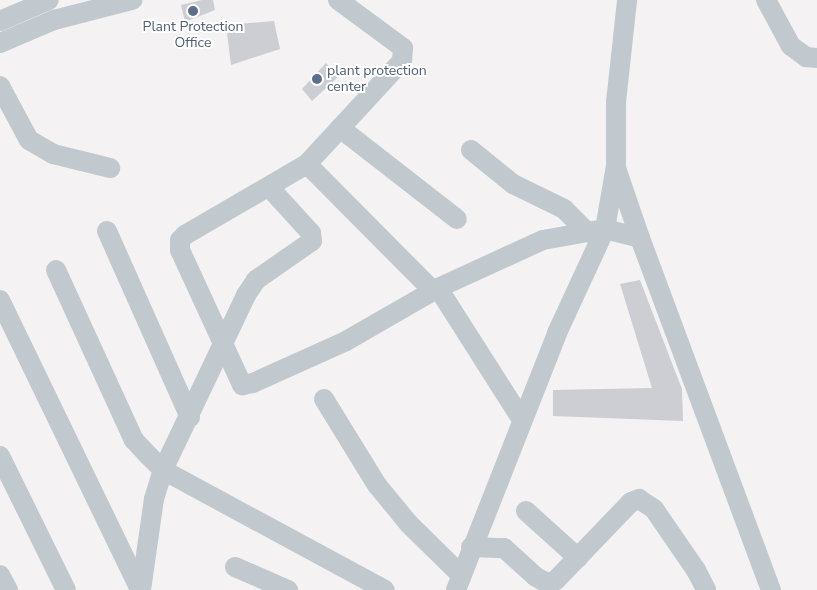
<!DOCTYPE html>
<html>
<head>
<meta charset="utf-8">
<style>
  body { margin:0 }
  #map { position:relative; width:817px; height:590px; overflow:hidden; background:#f4f2f2; font-family:"Nunito Sans",sans-serif }
  div>[style] { position:absolute }
  .building>* { inset:0; background:#ccced4 }
  .minor>* { height:20px; margin:-10px; padding:0 10px; transform-origin:10px; border-radius:10px; background:#c1c9cf }
  .dots>* { width:14px; height:14px; translate:-50% -50%; box-sizing:border-box; border:2px solid #fff; border-radius:50% }
  span { translate:-50% -50%; white-space:nowrap; text-align:center; line-height:1.15; -webkit-text-stroke:4px #fff; paint-order:stroke }
  .service-label { font-size:14px; color:#4e5e75 }
  .left { translate:0 -50%; text-align:left }
</style>
</head>
<body>
<div id="map">
  <div class="building">
    <div style="clip-path:polygon(202px 0,213px 0,215px 10px,185px 22px,181px 5px)"></div>
    <div style="clip-path:polygon(274px 21px,280px 49px,231px 65px,226px 25px)"></div>
    <div style="clip-path:polygon(326px 63px,338px 77px,312px 101px,302px 89px)"></div>
    <div style="clip-path:polygon(640px 280px,682px 389px,683px 421px,553px 416px,553px 390px,652px 388px,620px 284px)"></div>
  </div>
  <div class="minor">
    <div style="left:338px;top:0;width:81px;rotate:36.4deg"></div>
    <div style="left:403px;top:48px;width:13px;rotate:94deg"></div>
    <div style="left:402px;top:61px;width:140px;rotate:132.7deg"></div>
    <div style="left:307px;top:164px;width:141px;rotate:149.8deg"></div>
    <div style="left:185px;top:235px;width:7px;rotate:135deg"></div>
    <div style="left:180px;top:240px;width:10px;rotate:90deg"></div>
    <div style="left:180px;top:250px;width:149px;rotate:65.3deg"></div>
    <div style="left:242px;top:385px;width:11px;rotate:-10deg"></div>
    <div style="left:253px;top:383px;width:102px;rotate:-24.3deg"></div>
    <div style="left:346px;top:341px;width:106px;rotate:-29.9deg"></div>
    <div style="left:438px;top:288px;width:156px;rotate:57.5deg"></div>
    <div style="left:766px;top:0;width:52px;rotate:61.5deg"></div>
    <div style="left:791px;top:46px;width:19px;rotate:36deg"></div>
    <div style="left:806px;top:57px;width:11px;rotate:5deg"></div>
    <div style="left:0;top:21px;width:53px;rotate:-23.2deg"></div>
    <div style="left:0;top:43px;width:59px;rotate:-23.1deg"></div>
    <div style="left:54px;top:20px;width:81px;rotate:-14.4deg"></div>
    <div style="left:0;top:86px;width:61px;rotate:61.8deg"></div>
    <div style="left:29px;top:140px;width:28px;rotate:30deg"></div>
    <div style="left:53px;top:154px;width:59px;rotate:13.8deg"></div>
    <div style="left:340px;top:128px;width:148px;rotate:37.9deg"></div>
    <div style="left:471px;top:150px;width:54px;rotate:39deg"></div>
    <div style="left:513px;top:184px;width:57px;rotate:26.1deg"></div>
    <div style="left:564px;top:209px;width:33px;rotate:45deg"></div>
    <div style="left:307px;top:164px;width:179px;rotate:45.2deg"></div>
    <div style="left:616px;top:168px;width:74px;rotate:71.1deg"></div>
    <div style="left:107px;top:231px;width:204px;rotate:66deg"></div>
    <div style="left:56px;top:270px;width:187px;rotate:65.4deg"></div>
    <div style="left:134px;top:440px;width:22px;rotate:47deg"></div>
    <div style="left:149px;top:456px;width:20px;rotate:45deg"></div>
    <div style="left:163px;top:470px;width:252px;rotate:28.4deg"></div>
    <div style="left:438px;top:288px;width:115px;rotate:-24.6deg"></div>
    <div style="left:543px;top:240px;width:63px;rotate:-10.1deg"></div>
    <div style="left:605px;top:229px;width:36px;rotate:14deg"></div>
    <div style="left:640px;top:238px;width:376px;rotate:69.6deg"></div>
    <div style="left:0;top:300px;width:322px;rotate:64.2deg"></div>
    <div style="left:324px;top:399px;width:101px;rotate:58.4deg"></div>
    <div style="left:377px;top:485px;width:50px;rotate:50.6deg"></div>
    <div style="left:409px;top:524px;width:73px;rotate:44.4deg"></div>
    <div style="left:0;top:456px;width:149px;rotate:63.8deg"></div>
    <div style="left:526px;top:511px;width:70px;rotate:42.1deg"></div>
    <div style="left:471px;top:547px;width:33px;rotate:2deg"></div>
    <div style="left:504px;top:548px;width:43px;rotate:42.2deg"></div>
    <div style="left:536px;top:577px;width:15px;rotate:28deg"></div>
    <div style="left:549px;top:584px;width:8px;rotate:-30deg"></div>
    <div style="left:556px;top:580px;width:108px;rotate:-46.1deg"></div>
    <div style="left:631px;top:502px;width:9px;rotate:-21deg"></div>
    <div style="left:639px;top:499px;width:18px;rotate:34deg"></div>
    <div style="left:654px;top:509px;width:74px;rotate:55.5deg"></div>
    <div style="left:696px;top:570px;width:22px;rotate:63deg"></div>
    <div style="left:235px;top:567px;width:58px;rotate:23.5deg"></div>
    <div style="left:0;top:575px;width:17px;rotate:62deg"></div>
    <div style="left:141px;top:590px;width:92px;rotate:-81.9deg"></div>
    <div style="left:154px;top:499px;width:30px;rotate:-73deg"></div>
    <div style="left:163px;top:470px;width:194px;rotate:-64.6deg"></div>
    <div style="left:246px;top:295px;width:18px;rotate:-56deg"></div>
    <div style="left:256px;top:280px;width:68px;rotate:-34.9deg"></div>
    <div style="left:312px;top:241px;width:8px;rotate:-97deg"></div>
    <div style="left:311px;top:233px;width:62px;rotate:-132.4deg"></div>
    <div style="left:456px;top:590px;width:276px;rotate:-68.5deg"></div>
    <div style="left:557px;top:333px;width:115px;rotate:-65.2deg"></div>
    <div style="left:605px;top:229px;width:64px;rotate:-80.1deg"></div>
    <div style="left:616px;top:166px;width:64px;rotate:-90deg"></div>
    <div style="left:616px;top:102px;width:103px;rotate:-83.8deg"></div>
  </div>
  <div class="dots">
    <div style="left:193px;top:11px;background:#5c6f8a"></div>
    <div style="left:317px;top:79px;background:#5c6f8a"></div>
  </div>
  <div class="service-label">
    <span style="left:193px;top:35px">Plant Protection<br>Office</span>
    <span class="left" style="left:327px;top:79px">plant protection<br>center</span>
  </div>
</div>
</body>
</html>
